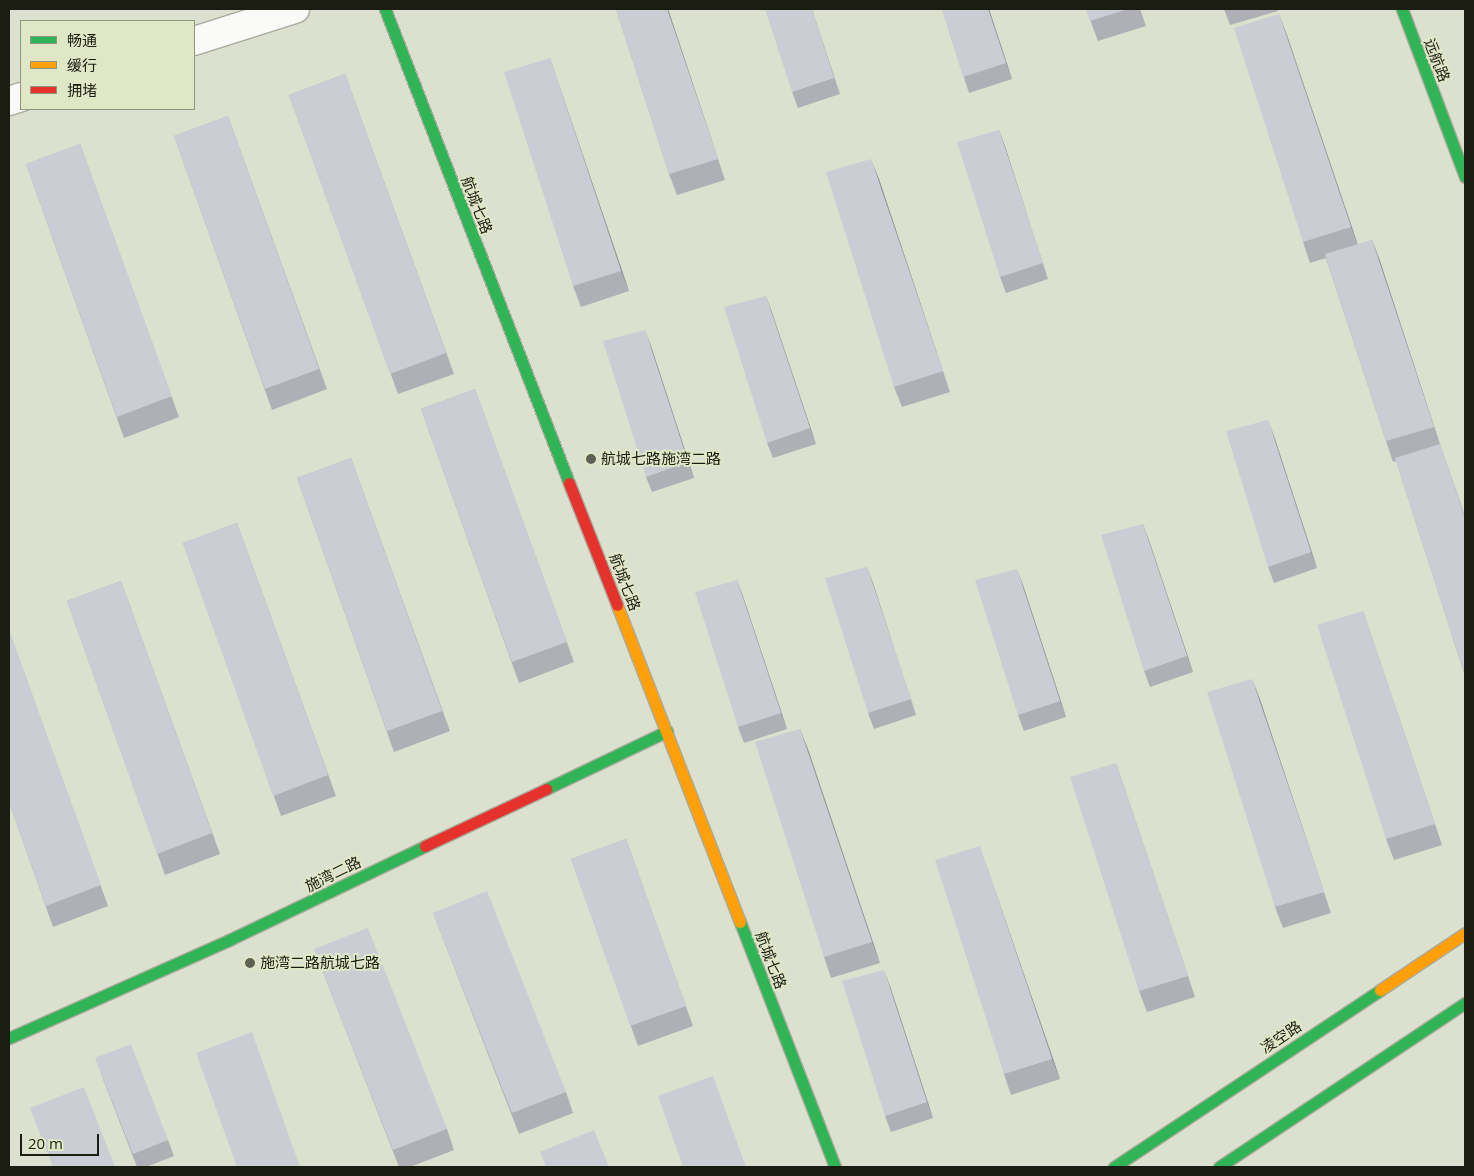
<!DOCTYPE html>
<html>
<head>
<meta charset="utf-8">
<style>
  body { margin:0 }
  #map { position:relative; width:1474px; height:1176px; overflow:hidden; background:#dce0ce; font-family:"Open Sans","Noto Sans SC",sans-serif }
  div>[style] { position:absolute }
  .roads { filter:drop-shadow(1px 0 #a8ab9d) drop-shadow(-1px 0 #a8ab9d) drop-shadow(0 1px #a8ab9d) drop-shadow(0 -1px #a8ab9d) }
  .street>* { height:28px; margin:-14px; padding:0 14px; transform-origin:14px; border-radius:14px; background:#fafaf8 }
  .fast>* { height:11px; margin:-5.5px; padding:0 5.5px; transform-origin:5.5px; border-radius:5.5px; background:#30b455 }
  .slow>* { height:11px; margin:-5.5px; padding:0 5.5px; transform-origin:5.5px; border-radius:5.5px; background:#ff9f0a }
  .jam>* { height:11px; margin:-5.5px; padding:0 5.5px; transform-origin:5.5px; border-radius:5.5px; background:#e5322d }
  .wall>* { inset:0; background:#afb0b6 }
  .shaded-wall>* { inset:0; background:#8e9094 }
  .building>* { inset:0; background:#cbcdd4 }
  .dots>* { width:14px; height:14px; translate:-50% -50%; box-sizing:border-box; border:2px solid #e0e7c7; border-radius:50% }
  span { translate:-50% -50%; white-space:nowrap; text-align:center; line-height:1.15; -webkit-text-stroke:4px #e0e7c7; paint-order:stroke }
  .street-label { font-size:15px; color:#1b1d12 }
  .poi-label { font-size:15px; color:#1b1d12 }
  .left { translate:0 -50%; text-align:left }
  .frame { position:absolute; inset:0; border:10px solid #1b1d12; pointer-events:none }
  .legend { position:absolute; left:20px; top:20px; width:175px; height:90px; box-sizing:border-box; background:#e0e7c7; border:1px solid #91967f; margin:0; padding:6px 9px; list-style:none; font-size:15px; color:#1b1d12 }
  .legend li { display:flex; align-items:center; gap:10px; height:25px }
  .legend b { width:25px; border:1px solid #91967f }
  .scale { position:absolute; left:20px; top:1134px; width:79px; height:22px; box-sizing:border-box; border:2px solid #1b1d12; border-top:0; padding-left:6px; font-size:15px; line-height:18px; white-space:nowrap; color:#1b1d12; -webkit-text-stroke:4px #e0e7c7; paint-order:stroke }
</style>
</head>
<body>
<div id="map">
  <div class="roads">
    <div class="street">
      <div style="left:194px;top:41px;width:106px;rotate:-17.6deg"></div>
      <div style="left:9px;top:101px;width:13px;rotate:-18deg"></div>
    </div>
    <div class="fast">
      <div style="left:385px;top:9px;width:508px;rotate:68.78deg"></div>
      <div style="left:1402px;top:9px;width:179px;rotate:69.4deg"></div>
      <div style="left:546px;top:789px;width:134px;rotate:-25.6deg"></div>
      <div style="left:740px;top:922px;width:263px;rotate:68.8deg"></div>
      <div style="left:9px;top:1038px;width:241px;rotate:-24deg"></div>
      <div style="left:229px;top:940px;width:217px;rotate:-25.6deg"></div>
      <div style="left:1114px;top:1167px;width:320px;rotate:-33.6deg"></div>
      <div style="left:1219px;top:1167px;width:296px;rotate:-33.7deg"></div>
    </div>
    <div class="slow">
      <div style="left:617px;top:605px;width:340px;rotate:68.8deg"></div>
      <div style="left:1380px;top:990px;width:102px;rotate:-33.8deg"></div>
    </div>
    <div class="jam">
      <div style="left:569px;top:483px;width:131px;rotate:68.5deg"></div>
      <div style="left:425px;top:846px;width:134px;rotate:-25.2deg"></div>
    </div>
  </div>
  <div class="wall">
    <div style="clip-path:polygon(616px 9px,668px 9px,725px 180px,677px 195px,669px 174px)"></div>
    <div style="clip-path:polygon(812px 9px,840px 94px,798px 108px,792px 92px)"></div>
    <div style="clip-path:polygon(942px 9px,989px 9px,1012px 79px,969px 93px)"></div>
    <div style="clip-path:polygon(1086px 9px,1140px 9px,1146px 26px,1098px 41px)"></div>
    <div style="clip-path:polygon(1224px 9px,1277px 9px,1278px 11px,1230px 25px)"></div>
    <div style="clip-path:polygon(1279px 14px,1358px 245px,1372px 240px,1380px 261px,1440px 444px,1465px 516px,1465px 676px,1396px 461px,1393px 462px,1386px 441px,1326px 258px,1310px 263px,1303px 242px)"></div>
    <div style="clip-path:polygon(550px 58px,629px 291px,581px 307px,573px 286px)"></div>
    <div style="clip-path:polygon(345px 74px,454px 374px,398px 394px,289px 95px)"></div>
    <div style="clip-path:polygon(228px 116px,327px 389px,272px 410px,174px 136px)"></div>
    <div style="clip-path:polygon(999px 130px,1048px 279px,1006px 293px,1000px 277px)"></div>
    <div style="clip-path:polygon(80px 144px,179px 417px,124px 438px,26px 164px)"></div>
    <div style="clip-path:polygon(879px 179px,950px 392px,902px 407px,894px 387px)"></div>
    <div style="clip-path:polygon(766px 296px,816px 444px,773px 458px,767px 443px)"></div>
    <div style="clip-path:polygon(651px 346px,694px 478px,652px 492px,646px 477px)"></div>
    <div style="clip-path:polygon(475px 389px,574px 662px,519px 683px,421px 409px)"></div>
    <div style="clip-path:polygon(1274px 436px,1317px 568px,1274px 583px,1268px 567px)"></div>
    <div style="clip-path:polygon(351px 458px,450px 731px,394px 752px,297px 478px)"></div>
    <div style="clip-path:polygon(237px 523px,336px 796px,281px 816px,183px 543px)"></div>
    <div style="clip-path:polygon(1143px 524px,1193px 672px,1150px 687px,1144px 671px)"></div>
    <div style="clip-path:polygon(867px 567px,916px 715px,874px 729px,868px 713px)"></div>
    <div style="clip-path:polygon(737px 580px,787px 729px,744px 743px,738px 727px)"></div>
    <div style="clip-path:polygon(121px 581px,220px 854px,165px 875px,67px 601px)"></div>
    <div style="clip-path:polygon(1023px 585px,1066px 717px,1024px 731px,1018px 715px)"></div>
    <div style="clip-path:polygon(1363px 611px,1442px 845px,1394px 860px,1386px 839px)"></div>
    <div style="clip-path:polygon(10px 633px,108px 906px,53px 927px,9px 802px)"></div>
    <div style="clip-path:polygon(1252px 679px,1331px 913px,1283px 928px,1275px 907px)"></div>
    <div style="clip-path:polygon(800px 729px,880px 963px,831px 978px,824px 957px)"></div>
    <div style="clip-path:polygon(1116px 763px,1195px 997px,1147px 1012px,1139px 991px)"></div>
    <div style="clip-path:polygon(626px 839px,693px 1026px,638px 1046px,571px 859px)"></div>
    <div style="clip-path:polygon(987px 867px,1060px 1079px,1011px 1095px,1004px 1074px)"></div>
    <div style="clip-path:polygon(433px 913px,566px 1092px,573px 1113px,519px 1134px)"></div>
    <div style="clip-path:polygon(314px 949px,447px 1129px,454px 1150px,410px 1167px,399px 1167px)"></div>
    <div style="clip-path:polygon(890px 986px,933px 1118px,891px 1132px,885px 1116px)"></div>
    <div style="clip-path:polygon(101px 1074px,168px 1140px,174px 1156px,146px 1167px,137px 1167px)"></div>
  </div>
  <div class="shaded-wall">
    <div style="clip-path:polygon(667px 9px,668px 9px,725px 180px,718px 159px)"></div>
    <div style="clip-path:polygon(988px 9px,989px 9px,1012px 79px,1006px 63px)"></div>
    <div style="clip-path:polygon(1279px 14px,1287px 35px,1359px 248px,1351px 227px)"></div>
    <div style="clip-path:polygon(550px 58px,557px 79px,629px 291px,621px 271px)"></div>
    <div style="clip-path:polygon(999px 130px,1005px 146px,1048px 279px,1043px 263px)"></div>
    <div style="clip-path:polygon(871px 159px,879px 179px,950px 392px,943px 371px)"></div>
    <div style="clip-path:polygon(1372px 240px,1380px 261px,1441px 448px,1434px 427px)"></div>
    <div style="clip-path:polygon(766px 296px,772px 312px,816px 444px,810px 428px)"></div>
    <div style="clip-path:polygon(645px 330px,651px 346px,694px 478px,688px 462px)"></div>
    <div style="clip-path:polygon(1268px 420px,1274px 436px,1317px 568px,1311px 552px)"></div>
    <div style="clip-path:polygon(1143px 524px,1149px 540px,1193px 672px,1187px 656px)"></div>
    <div style="clip-path:polygon(867px 567px,873px 583px,916px 715px,911px 699px)"></div>
    <div style="clip-path:polygon(1017px 569px,1023px 585px,1066px 717px,1060px 701px)"></div>
    <div style="clip-path:polygon(737px 580px,743px 596px,787px 729px,781px 713px)"></div>
    <div style="clip-path:polygon(1363px 611px,1370px 632px,1442px 845px,1435px 824px)"></div>
    <div style="clip-path:polygon(1252px 679px,1260px 699px,1331px 913px,1324px 892px)"></div>
    <div style="clip-path:polygon(800px 729px,808px 749px,880px 963px,872px 942px)"></div>
    <div style="clip-path:polygon(1116px 763px,1123px 784px,1195px 997px,1188px 976px)"></div>
    <div style="clip-path:polygon(980px 846px,987px 867px,1060px 1079px,1052px 1059px)"></div>
    <div style="clip-path:polygon(884px 970px,890px 986px,933px 1118px,927px 1102px)"></div>
  </div>
  <div class="building">
    <div style="clip-path:polygon(616px 9px,667px 9px,718px 159px,669px 174px)"></div>
    <div style="clip-path:polygon(765px 9px,812px 9px,834px 78px,792px 92px)"></div>
    <div style="clip-path:polygon(942px 9px,988px 9px,1006px 63px,963px 77px)"></div>
    <div style="clip-path:polygon(1086px 9px,1128px 9px,1090px 21px)"></div>
    <div style="clip-path:polygon(1279px 14px,1351px 227px,1303px 242px,1234px 28px)"></div>
    <div style="clip-path:polygon(550px 58px,621px 271px,573px 286px,504px 72px)"></div>
    <div style="clip-path:polygon(345px 74px,446px 353px,390px 374px,289px 95px)"></div>
    <div style="clip-path:polygon(228px 116px,319px 369px,265px 389px,174px 136px)"></div>
    <div style="clip-path:polygon(999px 130px,1043px 263px,1000px 277px,957px 142px)"></div>
    <div style="clip-path:polygon(80px 144px,172px 396px,117px 417px,26px 164px)"></div>
    <div style="clip-path:polygon(871px 159px,943px 371px,894px 387px,826px 172px)"></div>
    <div style="clip-path:polygon(1372px 240px,1434px 427px,1386px 441px,1325px 254px)"></div>
    <div style="clip-path:polygon(766px 296px,810px 428px,767px 443px,724px 307px)"></div>
    <div style="clip-path:polygon(645px 330px,688px 462px,646px 477px,603px 341px)"></div>
    <div style="clip-path:polygon(475px 389px,567px 642px,512px 662px,421px 409px)"></div>
    <div style="clip-path:polygon(1268px 420px,1311px 552px,1268px 567px,1226px 431px)"></div>
    <div style="clip-path:polygon(1440px 444px,1465px 518px,1465px 672px,1464px 672px,1395px 458px)"></div>
    <div style="clip-path:polygon(351px 458px,442px 711px,387px 731px,297px 478px)"></div>
    <div style="clip-path:polygon(237px 523px,328px 775px,273px 796px,183px 543px)"></div>
    <div style="clip-path:polygon(1143px 524px,1187px 656px,1144px 671px,1101px 535px)"></div>
    <div style="clip-path:polygon(867px 567px,911px 699px,868px 713px,825px 578px)"></div>
    <div style="clip-path:polygon(1017px 569px,1060px 701px,1018px 715px,975px 580px)"></div>
    <div style="clip-path:polygon(737px 580px,781px 713px,738px 727px,695px 592px)"></div>
    <div style="clip-path:polygon(121px 581px,212px 833px,157px 854px,67px 601px)"></div>
    <div style="clip-path:polygon(1363px 611px,1435px 824px,1386px 839px,1317px 625px)"></div>
    <div style="clip-path:polygon(9px 633px,10px 633px,101px 885px,46px 906px,9px 802px)"></div>
    <div style="clip-path:polygon(1252px 679px,1324px 892px,1275px 907px,1207px 692px)"></div>
    <div style="clip-path:polygon(800px 729px,872px 942px,824px 957px,755px 742px)"></div>
    <div style="clip-path:polygon(1116px 763px,1188px 976px,1139px 991px,1070px 777px)"></div>
    <div style="clip-path:polygon(626px 839px,686px 1006px,630px 1026px,571px 859px)"></div>
    <div style="clip-path:polygon(980px 846px,1052px 1059px,1004px 1074px,935px 860px)"></div>
    <div style="clip-path:polygon(487px 891px,566px 1092px,512px 1113px,433px 913px)"></div>
    <div style="clip-path:polygon(368px 928px,447px 1129px,393px 1150px,314px 949px)"></div>
    <div style="clip-path:polygon(884px 970px,927px 1102px,885px 1116px,842px 981px)"></div>
    <div style="clip-path:polygon(252px 1032px,300px 1167px,237px 1167px,196px 1053px)"></div>
    <div style="clip-path:polygon(131px 1044px,168px 1140px,133px 1154px,95px 1058px)"></div>
    <div style="clip-path:polygon(713px 1076px,746px 1167px,683px 1167px,658px 1096px)"></div>
    <div style="clip-path:polygon(84px 1087px,115px 1167px,53px 1167px,30px 1108px)"></div>
    <div style="clip-path:polygon(594px 1130px,609px 1167px,546px 1167px,540px 1152px)"></div>
  </div>
  <div class="dots">
    <div style="left:591px;top:459px;background:#5f6154"></div>
    <div style="left:250px;top:963px;background:#5f6154"></div>
  </div>
  <div class="street-label">
    <span style="left:1437px;top:60px;rotate:69deg">远航路</span>
    <span style="left:477px;top:205px;rotate:69deg">航城七路</span>
    <span style="left:625px;top:582px;rotate:69deg">航城七路</span>
    <span style="left:333px;top:874px;rotate:-26deg">施湾二路</span>
    <span style="left:771px;top:960px;rotate:69deg">航城七路</span>
    <span style="left:1281px;top:1037px;rotate:-34deg">凌空路</span>
  </div>
  <div class="poi-label">
    <span class="left" style="left:601px;top:459px">航城七路施湾二路</span>
    <span class="left" style="left:260px;top:963px">施湾二路航城七路</span>
  </div>
  <div class="frame"></div>
  <ul class="legend">
  <li><b style="height:6px;background:#30b455"></b>畅通</li>
  <li><b style="height:6px;background:#ff9f0a"></b>缓行</li>
  <li><b style="height:6px;background:#e5322d"></b>拥堵</li>
  </ul>
  <div class="scale">20 m</div>
</div>
</body>
</html>
